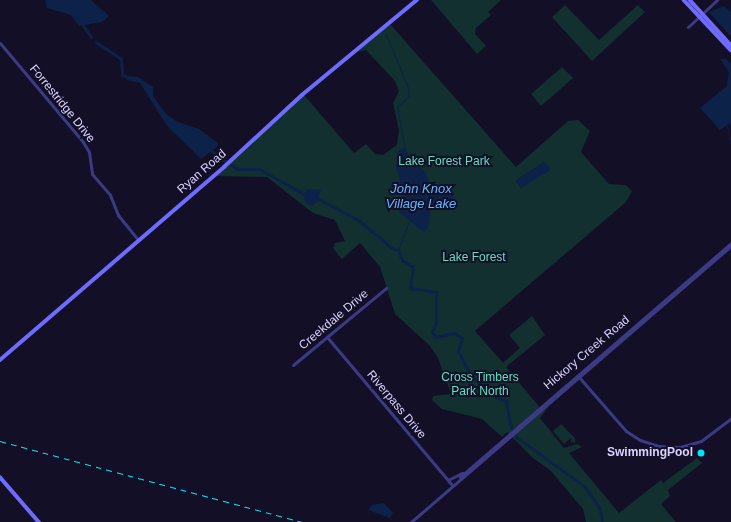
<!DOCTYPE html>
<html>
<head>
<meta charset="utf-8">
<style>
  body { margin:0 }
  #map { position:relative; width:731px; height:522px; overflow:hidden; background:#130f26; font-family:Helvetica,sans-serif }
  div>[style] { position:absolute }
  .green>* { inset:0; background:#12302f }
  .water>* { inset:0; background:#0c2248 }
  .stream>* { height:1px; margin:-0.5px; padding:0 0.5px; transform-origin:0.5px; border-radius:0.5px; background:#0c2248 }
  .river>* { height:3px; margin:-1.5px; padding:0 1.5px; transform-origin:1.5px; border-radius:1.5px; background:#0c2248 }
  .tertiary>* { height:3px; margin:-1.5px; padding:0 1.5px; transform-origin:1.5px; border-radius:1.5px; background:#3d3a85 }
  .secondary>* { height:3.5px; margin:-1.75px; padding:0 1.75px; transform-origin:1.75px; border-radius:1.75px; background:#6f6bff }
  .rail>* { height:1px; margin-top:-0.5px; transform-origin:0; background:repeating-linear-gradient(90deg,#00e5ff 0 6px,transparent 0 11px) }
  .dots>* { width:11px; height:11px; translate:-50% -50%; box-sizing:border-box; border:2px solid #130f26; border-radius:50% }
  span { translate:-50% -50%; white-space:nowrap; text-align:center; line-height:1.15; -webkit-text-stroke:4px #130f26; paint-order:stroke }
  .street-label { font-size:12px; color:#d9d4ff }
  .park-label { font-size:12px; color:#5fe0c0 }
  .poi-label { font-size:12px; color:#d9d4ff; font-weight:700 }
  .right { translate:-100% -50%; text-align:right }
  .water-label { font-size:13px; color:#62b6ff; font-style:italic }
</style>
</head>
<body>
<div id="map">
  <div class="green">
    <div style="clip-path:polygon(431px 0,501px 0,488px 12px,491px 15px,476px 28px,475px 34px,486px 46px,477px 54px)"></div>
    <div style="clip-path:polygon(565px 5px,599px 40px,638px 5px,645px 12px,592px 61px,552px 17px)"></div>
    <div style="clip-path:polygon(evenodd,390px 24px,516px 167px,568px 121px,578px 120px,590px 131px,581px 152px,609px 184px,626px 185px,632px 191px,626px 202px,475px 331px,503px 363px,520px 348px,509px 335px,532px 316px,545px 335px,506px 367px,543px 411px,549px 406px,540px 418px,564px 448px,577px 444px,582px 447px,569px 453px,619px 513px,661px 480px,663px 483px,697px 458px,702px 463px,668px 490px,670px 496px,661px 504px,676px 522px,586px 522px,583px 509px,551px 471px,533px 458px,507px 432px,502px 437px,482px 419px,442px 409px,432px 400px,433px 396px,451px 394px,438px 358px,430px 346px,395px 314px,380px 267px,360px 243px,342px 259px,340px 257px,333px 248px,335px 243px,345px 241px,335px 220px,313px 213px,267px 177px,215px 176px,304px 95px,354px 153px,366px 144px,375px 154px,383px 155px,397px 145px,399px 130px,393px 103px,399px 91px,395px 81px,366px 50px,357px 52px,390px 24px,535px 168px,546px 171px,521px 188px,516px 181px,535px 168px)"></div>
    <div style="clip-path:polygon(562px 67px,573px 78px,541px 106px,531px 94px)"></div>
    <div style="clip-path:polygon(561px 424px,575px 438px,575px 443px,571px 442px,571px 438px,564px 444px,553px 431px)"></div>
  </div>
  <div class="water">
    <div style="clip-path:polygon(45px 0,91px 0,109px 16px,102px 22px,79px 26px,71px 15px,47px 8px)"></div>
    <div style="clip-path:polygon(724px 6px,731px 12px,731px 37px,709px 12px)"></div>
    <div style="clip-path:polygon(720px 59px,726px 59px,731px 64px,731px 123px,720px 130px,700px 108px,727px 86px,729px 72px)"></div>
    <div style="clip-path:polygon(125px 76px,138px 77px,153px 87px,153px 96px,166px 114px,178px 122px,199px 129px,218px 143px,218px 146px,201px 159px,168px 127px,140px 83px,128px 80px)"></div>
    <div style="clip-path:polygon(403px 148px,426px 173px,430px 186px,439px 192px,453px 195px,455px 199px,454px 207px,442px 204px,430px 211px,429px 226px,424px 233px,399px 212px,400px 208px,407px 206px,396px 166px,398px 151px)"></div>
    <div style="clip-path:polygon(544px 162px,549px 166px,549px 171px,521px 188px,516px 180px)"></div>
    <div style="clip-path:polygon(312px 189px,321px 190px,317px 202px,312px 206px,305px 202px,304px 197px,306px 190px)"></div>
    <div style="clip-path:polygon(384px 503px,393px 513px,390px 518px,368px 510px,372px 505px)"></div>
  </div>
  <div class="stream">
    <div style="left:386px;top:34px;width:61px;rotate:67.7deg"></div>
    <div style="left:409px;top:90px;width:7px;rotate:98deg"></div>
    <div style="left:408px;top:97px;width:15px;rotate:138deg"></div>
    <div style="left:397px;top:107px;width:43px;rotate:79.2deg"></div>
    <div style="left:727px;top:126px;width:18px;rotate:77deg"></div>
    <div style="left:398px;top:250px;width:31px;rotate:-69deg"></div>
  </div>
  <div class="river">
    <div style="left:82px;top:24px;width:16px;rotate:55deg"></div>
    <div style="left:96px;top:42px;width:30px;rotate:34deg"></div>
    <div style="left:121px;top:59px;width:16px;rotate:86deg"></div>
    <div style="left:122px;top:75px;width:6px;rotate:18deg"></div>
    <div style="left:209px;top:149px;width:20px;rotate:37deg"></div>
    <div style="left:231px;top:165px;width:8px;rotate:30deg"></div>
    <div style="left:238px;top:169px;width:21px"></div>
    <div style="left:259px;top:169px;width:56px;rotate:28.9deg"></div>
    <div style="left:315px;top:197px;width:49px;rotate:28.1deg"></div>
    <div style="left:358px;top:220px;width:44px;rotate:39.5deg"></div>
    <div style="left:392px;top:248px;width:6px;rotate:18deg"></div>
    <div style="left:398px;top:250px;width:11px;rotate:68deg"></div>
    <div style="left:402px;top:260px;width:13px;rotate:32deg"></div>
    <div style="left:413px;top:267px;width:21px;rotate:98deg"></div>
    <div style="left:410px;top:288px;width:26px;rotate:9deg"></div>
    <div style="left:436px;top:292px;width:31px;rotate:90deg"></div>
    <div style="left:436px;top:323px;width:10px;rotate:114deg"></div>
    <div style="left:432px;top:332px;width:6px;rotate:51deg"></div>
    <div style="left:436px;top:337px;width:18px;rotate:-13deg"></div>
    <div style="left:454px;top:333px;width:9px;rotate:32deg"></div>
    <div style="left:462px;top:338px;width:14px;rotate:107deg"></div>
    <div style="left:458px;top:351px;width:25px;rotate:63deg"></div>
    <div style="left:469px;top:373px;width:36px;rotate:42deg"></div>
    <div style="left:496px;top:397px;width:11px;rotate:22deg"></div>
    <div style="left:506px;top:401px;width:23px;rotate:80deg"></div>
    <div style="left:510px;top:424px;width:14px;rotate:65deg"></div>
    <div style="left:516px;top:437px;width:84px;rotate:35.8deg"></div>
    <div style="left:584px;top:486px;width:28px;rotate:55deg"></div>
    <div style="left:600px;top:509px;width:13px;rotate:81deg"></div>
  </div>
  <div class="tertiary">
    <div style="left:688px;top:27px;width:40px;rotate:-43deg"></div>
    <div style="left:0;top:43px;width:129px;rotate:50deg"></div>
    <div style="left:83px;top:142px;width:12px;rotate:59deg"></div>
    <div style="left:89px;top:152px;width:22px;rotate:82deg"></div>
    <div style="left:92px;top:174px;width:28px;rotate:49deg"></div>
    <div style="left:110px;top:195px;width:22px;rotate:68deg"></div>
    <div style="left:118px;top:215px;width:32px;rotate:51deg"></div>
    <div style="left:327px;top:337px;width:194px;rotate:49.8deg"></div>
    <div style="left:293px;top:365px;width:121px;rotate:-39.6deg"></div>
    <div style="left:578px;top:376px;width:73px;rotate:48.9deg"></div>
    <div style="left:626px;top:431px;width:17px;rotate:33deg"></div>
    <div style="left:640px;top:440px;width:20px;rotate:18deg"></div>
    <div style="left:659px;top:446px;width:21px;rotate:3deg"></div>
    <div style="left:680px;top:447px;width:22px;rotate:-16deg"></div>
    <div style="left:701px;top:441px;width:38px;rotate:-37deg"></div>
    <div style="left:460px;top:477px;width:358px;rotate:-40.8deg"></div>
    <div style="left:448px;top:480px;width:16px;rotate:-27deg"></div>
    <div style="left:411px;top:522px;width:423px;rotate:-40.8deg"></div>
  </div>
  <div class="secondary">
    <div style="left:684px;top:0;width:69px;rotate:46.8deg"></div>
    <div style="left:690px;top:0;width:61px;rotate:47.7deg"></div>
    <div style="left:0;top:360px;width:296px;rotate:-40.7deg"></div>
    <div style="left:224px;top:167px;width:106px;rotate:-42.7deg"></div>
    <div style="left:302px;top:95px;width:149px;rotate:-39.6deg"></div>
    <div style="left:0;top:477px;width:60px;rotate:49.1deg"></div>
  </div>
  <div class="rail">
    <div style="left:0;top:441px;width:314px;rotate:15deg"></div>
  </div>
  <div class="dots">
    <div style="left:701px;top:453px;background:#00e5ff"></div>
  </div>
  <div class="street-label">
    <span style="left:62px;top:104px;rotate:51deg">Forrestridge Drive</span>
    <span style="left:202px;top:172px;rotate:-41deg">Ryan Road</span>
    <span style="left:334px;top:320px;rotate:-40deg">Creekdale Drive</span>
    <span style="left:587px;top:353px;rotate:-40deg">Hickory Creek Road</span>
    <span style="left:396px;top:405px;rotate:50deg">Riverpass Drive</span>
  </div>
  <div class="park-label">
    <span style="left:444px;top:162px">Lake Forest Park</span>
    <span style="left:474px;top:258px">Lake Forest</span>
    <span style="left:480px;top:385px">Cross Timbers<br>Park North</span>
  </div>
  <div class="poi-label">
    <span class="right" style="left:693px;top:453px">SwimmingPool</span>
  </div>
  <div class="water-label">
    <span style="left:421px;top:197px">John Knox<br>Village Lake</span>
  </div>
</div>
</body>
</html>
